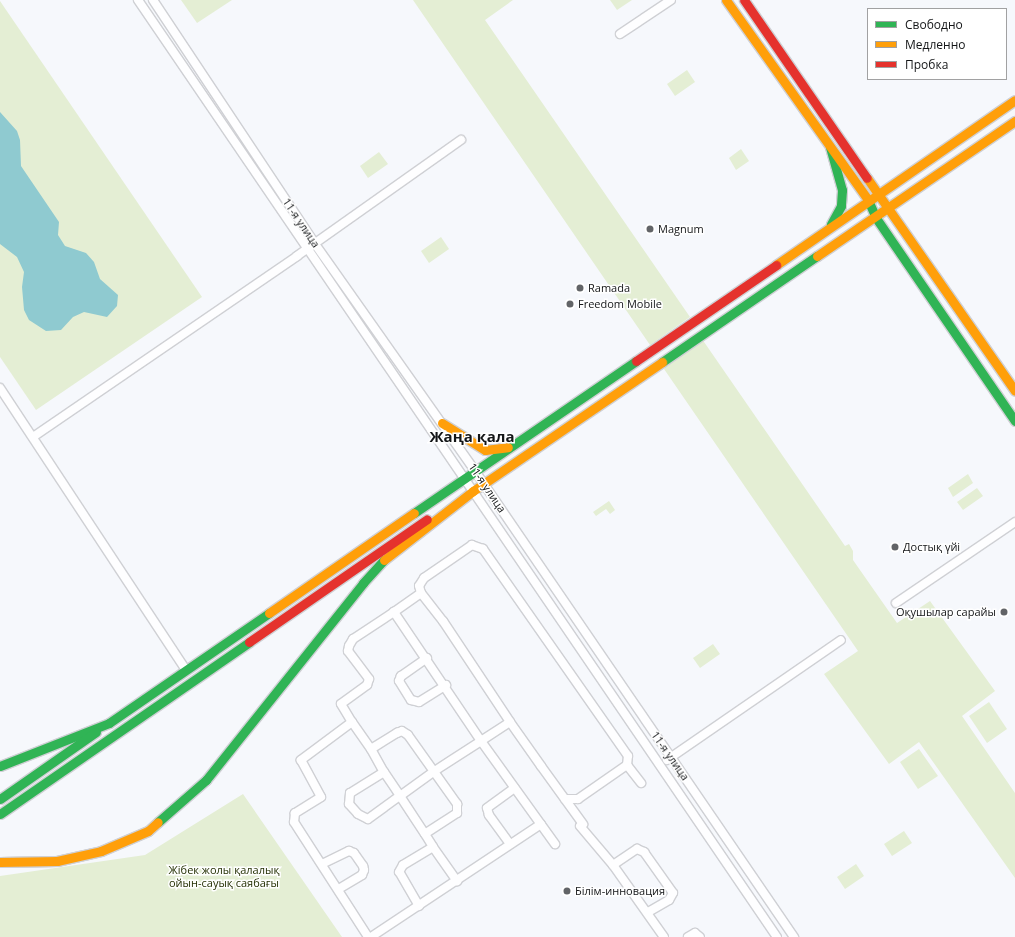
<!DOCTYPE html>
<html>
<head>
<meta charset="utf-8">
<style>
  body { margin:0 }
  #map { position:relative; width:1015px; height:937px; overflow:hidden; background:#f6f8fc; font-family:"Open Sans",sans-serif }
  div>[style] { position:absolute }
  .green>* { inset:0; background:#e4eed4 }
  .water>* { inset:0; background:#8fcad0 }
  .roads { filter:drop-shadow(1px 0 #cfd0d4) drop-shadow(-1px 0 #cfd0d4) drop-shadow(0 1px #cfd0d4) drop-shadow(0 -1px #cfd0d4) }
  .street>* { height:8px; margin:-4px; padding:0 4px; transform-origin:4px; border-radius:4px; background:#fefeff }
  .fast>* { height:9px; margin:-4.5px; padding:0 4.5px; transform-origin:4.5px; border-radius:4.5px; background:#30b455 }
  .slow>* { height:9px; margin:-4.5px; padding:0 4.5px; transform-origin:4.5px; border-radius:4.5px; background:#ff9f0a }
  .jam>* { height:9px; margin:-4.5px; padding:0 4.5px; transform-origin:4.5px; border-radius:4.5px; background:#e5322d }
  .dots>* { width:11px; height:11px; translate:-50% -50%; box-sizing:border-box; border:2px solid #fff; border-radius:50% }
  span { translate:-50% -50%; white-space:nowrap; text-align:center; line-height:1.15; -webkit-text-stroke:3px #fff; paint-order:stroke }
  .street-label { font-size:11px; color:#131517 }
  .poi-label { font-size:11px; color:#131517 }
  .left { translate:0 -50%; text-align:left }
  .right { translate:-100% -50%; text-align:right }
  .park-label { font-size:11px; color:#253104 }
  .district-label { font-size:15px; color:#131517; font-weight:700 }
  .legend { position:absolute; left:867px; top:8px; width:140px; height:72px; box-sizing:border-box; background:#fff; border:1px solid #a1a1a2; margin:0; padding:5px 7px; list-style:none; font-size:12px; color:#131517 }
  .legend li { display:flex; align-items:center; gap:8px; height:20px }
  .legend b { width:20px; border:1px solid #a1a1a2 }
</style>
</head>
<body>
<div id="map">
  <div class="green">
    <div style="clip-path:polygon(181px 0,232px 0,197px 23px)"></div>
    <div style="clip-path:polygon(413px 0,513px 0,485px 20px,690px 317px,650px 345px)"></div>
    <div style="clip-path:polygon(610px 0,632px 0,617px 10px)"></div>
    <div style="clip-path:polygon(0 1px,202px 297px,36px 410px,0 357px)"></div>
    <div style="clip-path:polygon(687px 70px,695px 82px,675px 96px,667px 84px)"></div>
    <div style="clip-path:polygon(741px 149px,749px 161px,736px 170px,729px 158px)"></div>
    <div style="clip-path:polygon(379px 152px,388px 164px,368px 178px,360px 166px)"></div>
    <div style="clip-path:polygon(441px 237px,449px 249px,429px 263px,421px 251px)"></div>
    <div style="clip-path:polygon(702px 339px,845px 546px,849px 544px,853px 551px,853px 560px,897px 623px,930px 601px,995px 691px,962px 716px,1015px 793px,1015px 878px,919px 742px,889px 764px,824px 674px,858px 651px,664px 369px)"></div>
    <div style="clip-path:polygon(968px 474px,973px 483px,953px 497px,948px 488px)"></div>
    <div style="clip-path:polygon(977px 488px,983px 496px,963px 510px,957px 502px)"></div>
    <div style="clip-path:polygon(609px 501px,615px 510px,610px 514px,606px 509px,596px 516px,593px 512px)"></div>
    <div style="clip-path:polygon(713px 644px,720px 654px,700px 668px,693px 658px)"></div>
    <div style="clip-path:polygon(989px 702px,1007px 729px,987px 743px,969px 716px)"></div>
    <div style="clip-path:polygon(919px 749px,938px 776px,918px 789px,900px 762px)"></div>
    <div style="clip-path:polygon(243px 794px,342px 937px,0 937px,0 876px,145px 855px)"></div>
    <div style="clip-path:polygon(904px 831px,912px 843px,892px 856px,884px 844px)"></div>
    <div style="clip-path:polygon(856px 864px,864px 876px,845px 889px,837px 877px)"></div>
  </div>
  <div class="water">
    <div style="clip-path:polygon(0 112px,17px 131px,20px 140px,21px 166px,59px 222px,58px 235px,65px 246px,86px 253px,94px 262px,100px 279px,118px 295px,117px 306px,107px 317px,84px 312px,73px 317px,61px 330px,46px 331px,29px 320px,24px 310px,22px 287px,24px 272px,17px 257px,0 244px)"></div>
  </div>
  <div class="roads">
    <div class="street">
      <div style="left:138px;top:0;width:1134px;rotate:55.71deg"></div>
      <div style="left:153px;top:0;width:293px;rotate:56.4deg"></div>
      <div style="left:315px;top:244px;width:278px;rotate:54.8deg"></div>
      <div style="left:475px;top:471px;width:565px;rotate:55.61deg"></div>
      <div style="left:620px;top:34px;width:61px;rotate:-33.7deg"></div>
      <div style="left:0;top:388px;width:338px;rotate:56.6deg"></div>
      <div style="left:33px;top:437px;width:320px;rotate:-34.4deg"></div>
      <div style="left:297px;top:256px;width:201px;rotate:-35.3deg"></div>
      <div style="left:896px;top:603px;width:144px;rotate:-34.2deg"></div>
      <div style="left:394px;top:612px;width:33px;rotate:-35deg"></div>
      <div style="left:427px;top:658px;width:32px;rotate:145deg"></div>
      <div style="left:401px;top:676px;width:5px;rotate:112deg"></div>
      <div style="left:399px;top:681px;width:22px;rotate:58deg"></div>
      <div style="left:411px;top:700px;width:8px;rotate:14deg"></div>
      <div style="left:419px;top:702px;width:32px;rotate:-32deg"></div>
      <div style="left:352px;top:722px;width:64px;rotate:143.3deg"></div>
      <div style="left:301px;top:760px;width:42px;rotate:61.6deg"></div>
      <div style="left:321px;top:797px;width:31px;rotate:148deg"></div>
      <div style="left:295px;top:813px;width:9px;rotate:96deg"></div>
      <div style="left:294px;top:822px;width:137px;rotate:57.2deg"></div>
      <div style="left:510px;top:722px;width:35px;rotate:147deg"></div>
      <div style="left:481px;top:741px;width:127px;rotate:54.3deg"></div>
      <div style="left:371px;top:749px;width:31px;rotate:-32deg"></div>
      <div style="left:397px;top:733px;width:5px;rotate:-22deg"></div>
      <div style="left:402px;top:731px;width:7px;rotate:34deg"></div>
      <div style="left:408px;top:735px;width:85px;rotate:54.6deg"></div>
      <div style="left:457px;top:804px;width:9px;rotate:90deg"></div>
      <div style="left:457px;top:813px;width:38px;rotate:147deg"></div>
      <div style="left:667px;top:760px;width:211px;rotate:-34.6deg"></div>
      <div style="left:627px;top:765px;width:23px;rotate:52deg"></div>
      <div style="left:384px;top:772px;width:40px;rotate:148deg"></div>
      <div style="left:350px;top:793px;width:11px;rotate:95deg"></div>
      <div style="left:349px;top:804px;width:13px;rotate:48deg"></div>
      <div style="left:358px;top:814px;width:11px;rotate:27deg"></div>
      <div style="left:368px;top:819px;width:39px;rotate:-36deg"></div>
      <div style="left:400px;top:796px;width:41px;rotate:-36deg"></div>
      <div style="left:433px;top:772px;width:57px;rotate:-32.9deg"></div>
      <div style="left:481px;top:741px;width:156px;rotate:-124deg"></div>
      <div style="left:394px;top:612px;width:49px;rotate:146.6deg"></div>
      <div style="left:353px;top:639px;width:8px;rotate:120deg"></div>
      <div style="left:349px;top:646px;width:5px;rotate:101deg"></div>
      <div style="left:348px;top:651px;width:35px;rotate:53deg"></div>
      <div style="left:369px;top:679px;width:6px;rotate:108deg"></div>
      <div style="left:367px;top:685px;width:32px;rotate:144deg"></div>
      <div style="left:341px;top:704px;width:21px;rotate:59deg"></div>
      <div style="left:352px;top:722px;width:33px;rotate:55deg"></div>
      <div style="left:371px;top:749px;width:26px;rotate:61deg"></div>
      <div style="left:384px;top:772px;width:29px;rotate:56deg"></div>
      <div style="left:400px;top:796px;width:45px;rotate:56.7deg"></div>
      <div style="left:425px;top:834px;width:15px;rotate:58deg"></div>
      <div style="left:433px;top:847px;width:42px;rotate:54.8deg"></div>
      <div style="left:565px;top:799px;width:13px"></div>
      <div style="left:578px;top:799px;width:60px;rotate:-34.8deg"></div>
      <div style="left:627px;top:765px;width:9px;rotate:-84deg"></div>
      <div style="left:628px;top:756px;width:253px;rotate:-125deg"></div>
      <div style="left:483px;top:549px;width:12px;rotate:-160deg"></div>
      <div style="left:472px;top:545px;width:58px;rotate:145.5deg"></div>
      <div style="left:424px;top:578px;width:9px;rotate:122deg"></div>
      <div style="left:419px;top:586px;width:7px;rotate:74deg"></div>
      <div style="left:421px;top:593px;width:36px;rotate:52deg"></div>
      <div style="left:443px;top:621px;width:121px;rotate:56.4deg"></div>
      <div style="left:510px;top:722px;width:54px;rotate:54.8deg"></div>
      <div style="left:541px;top:766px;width:72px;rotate:54.1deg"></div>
      <div style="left:580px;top:826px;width:51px;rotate:49.8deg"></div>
      <div style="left:613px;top:865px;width:88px;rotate:54.7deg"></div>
      <div style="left:510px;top:844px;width:36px;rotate:-126deg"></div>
      <div style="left:489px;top:815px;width:7px;rotate:-106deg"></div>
      <div style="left:487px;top:808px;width:34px;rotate:-36deg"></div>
      <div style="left:322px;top:864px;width:30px;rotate:-26deg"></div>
      <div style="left:349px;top:851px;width:5px;rotate:22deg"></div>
      <div style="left:354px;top:853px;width:16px;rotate:55deg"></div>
      <div style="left:363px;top:866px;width:4px;rotate:76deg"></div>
      <div style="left:364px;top:870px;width:5px;rotate:112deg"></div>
      <div style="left:362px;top:875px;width:27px;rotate:149deg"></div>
      <div style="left:613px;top:865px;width:29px;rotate:-34deg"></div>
      <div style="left:637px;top:849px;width:8px;rotate:23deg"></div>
      <div style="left:644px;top:852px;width:50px;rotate:54.7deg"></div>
      <div style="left:673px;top:893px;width:8px;rotate:120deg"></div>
      <div style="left:669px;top:900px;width:24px;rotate:150deg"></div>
      <div style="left:419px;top:906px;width:39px;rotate:-120deg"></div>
      <div style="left:399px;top:872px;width:8px;rotate:-60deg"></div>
      <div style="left:403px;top:865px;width:35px;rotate:-31deg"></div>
      <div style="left:371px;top:937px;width:204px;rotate:-33.6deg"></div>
      <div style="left:688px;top:937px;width:8px;rotate:-30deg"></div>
      <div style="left:695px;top:933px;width:6px;rotate:39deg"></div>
    </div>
    <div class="fast">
      <div style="left:830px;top:147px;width:45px;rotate:74.4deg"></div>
      <div style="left:842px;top:190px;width:16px;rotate:94deg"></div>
      <div style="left:841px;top:206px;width:21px;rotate:119deg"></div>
      <div style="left:868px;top:200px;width:20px;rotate:66deg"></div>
      <div style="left:876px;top:218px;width:246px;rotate:55.6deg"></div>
      <div style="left:662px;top:362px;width:188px;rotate:-34.4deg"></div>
      <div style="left:414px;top:513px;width:269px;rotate:-34.4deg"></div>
      <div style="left:0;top:766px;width:117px;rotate:-21.5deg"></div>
      <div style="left:109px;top:723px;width:194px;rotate:-34.5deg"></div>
      <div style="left:0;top:799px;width:117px;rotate:-34.9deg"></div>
      <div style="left:0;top:814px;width:303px;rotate:-34.6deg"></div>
      <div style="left:158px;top:822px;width:64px;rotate:-41.2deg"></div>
      <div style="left:206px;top:780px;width:252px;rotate:-51.4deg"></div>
      <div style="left:363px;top:583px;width:31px;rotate:-48deg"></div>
    </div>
    <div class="slow">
      <div style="left:726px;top:0;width:245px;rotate:54.6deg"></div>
      <div style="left:867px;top:178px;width:259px;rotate:55.2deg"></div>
      <div style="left:817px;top:256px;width:240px;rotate:-34.3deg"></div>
      <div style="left:776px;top:265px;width:290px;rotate:-34.6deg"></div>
      <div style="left:442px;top:423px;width:51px;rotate:32.1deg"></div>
      <div style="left:485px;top:450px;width:23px;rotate:-7deg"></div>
      <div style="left:384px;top:560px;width:113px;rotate:-37.8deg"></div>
      <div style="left:473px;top:491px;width:229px;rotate:-34.3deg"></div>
      <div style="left:269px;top:613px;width:176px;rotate:-34.6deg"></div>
      <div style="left:0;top:862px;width:57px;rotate:-1deg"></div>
      <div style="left:57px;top:861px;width:45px;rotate:-12.8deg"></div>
      <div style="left:101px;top:851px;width:51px;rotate:-23.1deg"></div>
      <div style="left:148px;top:831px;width:13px;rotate:-42deg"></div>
    </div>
    <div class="jam">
      <div style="left:744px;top:0;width:216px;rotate:55.4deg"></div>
      <div style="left:636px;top:361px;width:170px;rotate:-34.4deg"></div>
      <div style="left:249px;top:642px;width:216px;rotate:-34.6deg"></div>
    </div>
  </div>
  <div class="dots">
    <div style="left:650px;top:229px;background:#626467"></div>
    <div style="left:580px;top:288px;background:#626467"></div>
    <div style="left:570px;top:304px;background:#626467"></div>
    <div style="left:895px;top:547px;background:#626467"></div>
    <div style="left:1004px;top:612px;background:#626467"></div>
    <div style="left:567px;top:891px;background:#626467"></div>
  </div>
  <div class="street-label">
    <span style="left:301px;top:223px;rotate:56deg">11-я улица</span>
    <span style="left:487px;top:488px;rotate:56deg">11-я улица</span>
    <span style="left:670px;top:756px;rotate:55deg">11-я улица</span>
  </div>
  <div class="poi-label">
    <span class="left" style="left:658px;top:229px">Magnum</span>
    <span class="left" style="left:588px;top:288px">Ramada</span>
    <span class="left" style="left:578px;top:304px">Freedom Mobile</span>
    <span class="left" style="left:903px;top:547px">Достық үйі</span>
    <span class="right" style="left:996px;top:612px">Оқушылар сарайы</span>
    <span class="left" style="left:575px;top:891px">Білім-инновация</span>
  </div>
  <div class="park-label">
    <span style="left:224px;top:877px">Жібек жолы қалалық<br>ойын-сауық саябағы</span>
  </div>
  <div class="district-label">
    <span style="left:472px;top:437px">Жаңа қала</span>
  </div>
  <ul class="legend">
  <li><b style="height:5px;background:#30b455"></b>Свободно</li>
  <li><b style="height:5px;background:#ff9f0a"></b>Медленно</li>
  <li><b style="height:5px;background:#e5322d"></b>Пробка</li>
  </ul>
</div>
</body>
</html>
